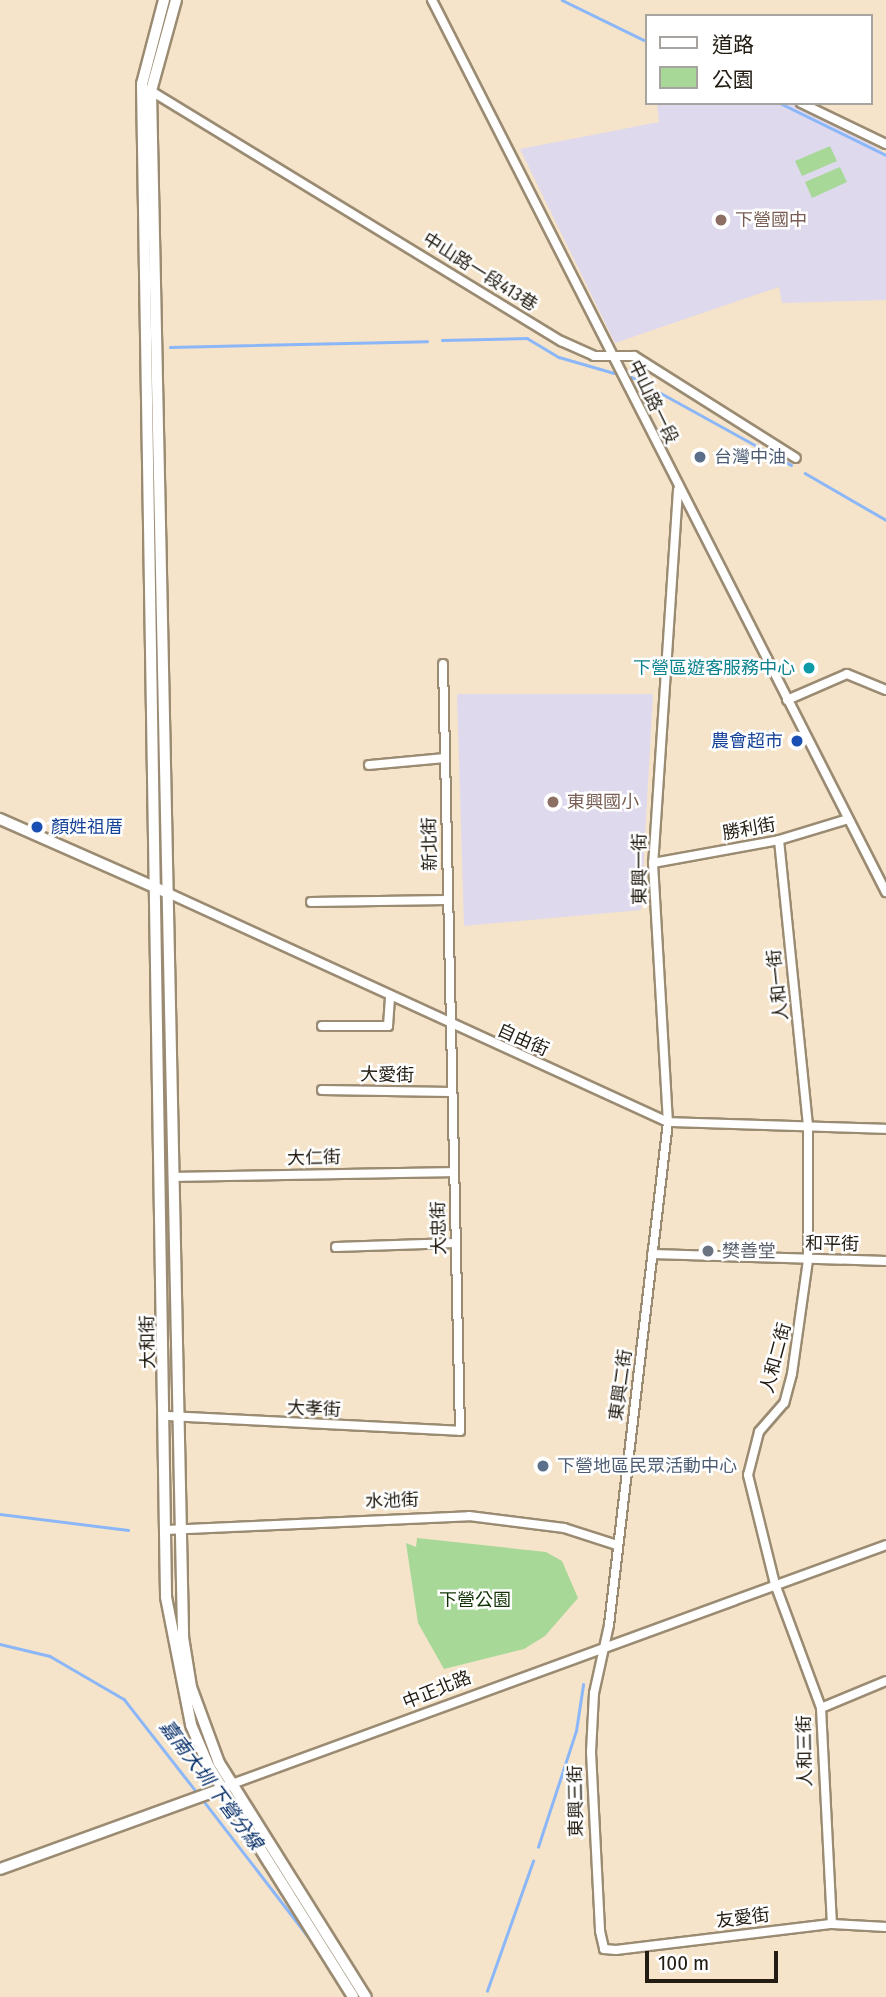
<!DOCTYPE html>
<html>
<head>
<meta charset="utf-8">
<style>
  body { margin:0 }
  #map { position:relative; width:886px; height:1997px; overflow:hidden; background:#f5e4c9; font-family:"Fira Sans Condensed","Noto Sans TC",sans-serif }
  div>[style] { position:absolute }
  .education>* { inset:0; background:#dfd9ee }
  .green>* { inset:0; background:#a7d898 }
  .stream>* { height:2.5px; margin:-1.25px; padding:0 1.25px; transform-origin:1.25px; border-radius:1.25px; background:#8bb7f9 }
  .roads { filter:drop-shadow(2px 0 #9a8b72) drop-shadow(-2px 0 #9a8b72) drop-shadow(0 2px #9a8b72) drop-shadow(0 -2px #9a8b72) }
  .minor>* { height:8px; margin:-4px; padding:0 4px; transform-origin:4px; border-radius:4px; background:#fff }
  .tertiary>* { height:10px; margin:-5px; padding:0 5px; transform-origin:5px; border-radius:5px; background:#fff }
  .secondary>* { height:10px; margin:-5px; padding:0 5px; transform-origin:5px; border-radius:5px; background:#fff }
  .dots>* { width:19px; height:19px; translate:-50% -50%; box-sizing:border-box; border:4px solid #fff; border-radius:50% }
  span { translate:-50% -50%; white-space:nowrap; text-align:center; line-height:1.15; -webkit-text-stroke:5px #fff; paint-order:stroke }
  .education-label { font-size:18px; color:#785e54 }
  .left { translate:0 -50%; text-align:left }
  .street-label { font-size:18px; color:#221c12 }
  .service-label { font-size:18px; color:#4e5e75 }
  .culture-label { font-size:18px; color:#0d838f }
  .right { translate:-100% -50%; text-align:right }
  .transit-label { font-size:18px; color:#164399 }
  .worship-label { font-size:18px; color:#5b616d }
  .park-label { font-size:18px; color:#123305 }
  .water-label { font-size:19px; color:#062e67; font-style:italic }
  .legend { position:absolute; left:645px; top:14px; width:228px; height:91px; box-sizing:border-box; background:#fff; border:2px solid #a7a4a0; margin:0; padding:9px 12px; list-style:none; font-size:21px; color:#221c12 }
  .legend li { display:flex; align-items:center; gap:14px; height:35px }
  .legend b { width:35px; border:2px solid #a7a4a0 }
  .scale { position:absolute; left:645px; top:1951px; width:133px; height:32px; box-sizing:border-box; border:4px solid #221c12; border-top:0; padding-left:9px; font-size:21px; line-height:24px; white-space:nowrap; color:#221c12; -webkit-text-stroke:5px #fff; paint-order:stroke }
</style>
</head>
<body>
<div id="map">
  <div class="education">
    <div style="clip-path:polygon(657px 103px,810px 103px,886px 154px,886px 300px,782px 303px,779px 287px,615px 343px,520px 149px,659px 122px)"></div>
    <div style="clip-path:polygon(457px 694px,653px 694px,641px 910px,464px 926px)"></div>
  </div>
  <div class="green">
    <div style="clip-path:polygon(830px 146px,837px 161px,802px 176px,795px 161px)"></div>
    <div style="clip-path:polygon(840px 167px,847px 182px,812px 198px,805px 182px)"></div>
    <div style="clip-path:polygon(417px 1538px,546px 1552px,562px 1561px,578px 1598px,545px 1636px,524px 1649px,444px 1669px,418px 1623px,406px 1543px,416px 1547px)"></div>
  </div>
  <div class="stream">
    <div style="left:562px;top:0;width:91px;rotate:26deg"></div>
    <div style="left:780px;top:103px;width:118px;rotate:26.1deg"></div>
    <div style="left:442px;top:340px;width:85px;rotate:-1.3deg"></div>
    <div style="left:527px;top:338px;width:37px;rotate:31deg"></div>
    <div style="left:559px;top:357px;width:57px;rotate:16.2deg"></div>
    <div style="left:170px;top:347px;width:257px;rotate:-1.3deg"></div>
    <div style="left:630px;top:376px;width:184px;rotate:28.9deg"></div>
    <div style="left:805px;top:473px;width:94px;rotate:30.1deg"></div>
    <div style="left:0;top:1514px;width:129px;rotate:7.1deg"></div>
    <div style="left:0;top:1644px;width:51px;rotate:13.5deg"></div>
    <div style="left:50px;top:1656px;width:86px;rotate:30.2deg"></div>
    <div style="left:124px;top:1699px;width:122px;rotate:52deg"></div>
    <div style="left:203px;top:1800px;width:182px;rotate:52.4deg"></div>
    <div style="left:538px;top:1847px;width:122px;rotate:-71.9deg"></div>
    <div style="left:576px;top:1731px;width:47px;rotate:-81.3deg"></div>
    <div style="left:487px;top:1991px;width:138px;rotate:-70.5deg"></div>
  </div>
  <div class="roads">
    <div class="minor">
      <div style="left:432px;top:0;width:1001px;rotate:63.03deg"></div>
      <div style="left:151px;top:91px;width:480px;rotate:31.4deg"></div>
      <div style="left:561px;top:341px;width:36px;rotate:24deg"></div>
      <div style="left:594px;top:356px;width:40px"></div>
      <div style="left:634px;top:356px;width:191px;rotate:32.2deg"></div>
      <div style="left:801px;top:103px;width:94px;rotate:25.8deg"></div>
      <div style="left:678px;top:490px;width:374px;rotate:93.8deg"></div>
      <div style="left:653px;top:863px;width:259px;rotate:86.7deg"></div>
      <div style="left:668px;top:1122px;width:506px;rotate:96.69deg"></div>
      <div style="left:609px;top:1625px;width:70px;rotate:102.4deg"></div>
      <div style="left:594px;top:1693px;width:59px;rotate:92.9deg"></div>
      <div style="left:591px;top:1752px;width:179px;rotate:87.1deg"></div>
      <div style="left:600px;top:1931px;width:18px;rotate:77deg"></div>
      <div style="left:604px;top:1949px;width:12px;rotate:5deg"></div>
      <div style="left:616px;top:1950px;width:218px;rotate:-6.9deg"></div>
      <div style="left:832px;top:1924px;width:54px;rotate:3.2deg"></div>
      <div style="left:787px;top:700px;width:65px;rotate:-23.4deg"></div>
      <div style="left:847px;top:674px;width:42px;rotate:22.3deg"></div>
      <div style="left:369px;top:765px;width:75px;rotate:-5.3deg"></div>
      <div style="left:779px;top:840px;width:287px;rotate:84.2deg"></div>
      <div style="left:808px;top:1126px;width:134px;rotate:90deg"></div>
      <div style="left:808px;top:1260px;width:115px;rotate:98deg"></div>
      <div style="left:792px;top:1374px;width:30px;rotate:105deg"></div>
      <div style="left:784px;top:1403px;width:38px;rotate:131deg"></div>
      <div style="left:759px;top:1432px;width:44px;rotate:104.3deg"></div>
      <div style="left:748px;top:1475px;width:112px;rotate:76.1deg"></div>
      <div style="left:775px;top:1584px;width:132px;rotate:69.6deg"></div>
      <div style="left:821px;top:1708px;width:216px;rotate:87.1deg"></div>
      <div style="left:653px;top:863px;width:128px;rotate:-10.3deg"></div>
      <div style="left:779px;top:840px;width:72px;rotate:-16.9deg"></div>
      <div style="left:168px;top:893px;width:550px;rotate:24.61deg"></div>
      <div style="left:668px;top:1122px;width:218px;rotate:1.8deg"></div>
      <div style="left:311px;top:902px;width:136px;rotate:-0.8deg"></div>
      <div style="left:322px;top:1026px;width:66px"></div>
      <div style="left:388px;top:1026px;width:30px;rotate:-86deg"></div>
      <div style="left:322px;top:1090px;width:129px;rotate:0.9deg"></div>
      <div style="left:174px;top:1177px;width:280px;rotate:-1deg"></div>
      <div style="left:336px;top:1247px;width:119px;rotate:-1.9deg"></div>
      <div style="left:652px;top:1254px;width:234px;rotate:1.7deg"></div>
      <div style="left:167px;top:1416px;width:293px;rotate:2.9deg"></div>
      <div style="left:460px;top:1431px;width:767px;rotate:-91.27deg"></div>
      <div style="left:166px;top:1530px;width:303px;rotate:-2.6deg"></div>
      <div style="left:469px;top:1516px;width:96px;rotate:7.2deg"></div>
      <div style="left:564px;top:1528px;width:56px;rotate:17.8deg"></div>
      <div style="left:821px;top:1708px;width:70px;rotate:-22.6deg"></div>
      <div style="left:232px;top:1784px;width:696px;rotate:-20.07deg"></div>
    </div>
    <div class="tertiary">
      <div style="left:0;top:819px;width:184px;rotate:23.8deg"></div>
      <div style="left:0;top:1869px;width:240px;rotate:-19.9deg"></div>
    </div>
    <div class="secondary">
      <div style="left:164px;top:0;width:87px;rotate:104.7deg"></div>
      <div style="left:142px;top:84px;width:1513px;rotate:89.09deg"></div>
      <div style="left:166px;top:1597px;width:130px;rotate:78.9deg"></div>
      <div style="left:191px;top:1725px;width:46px;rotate:66.8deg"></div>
      <div style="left:209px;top:1767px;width:271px;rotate:57.9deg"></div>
      <div style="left:176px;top:0;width:94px;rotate:105.4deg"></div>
      <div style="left:151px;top:91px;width:1546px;rotate:88.81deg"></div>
      <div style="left:183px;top:1637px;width:51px;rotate:80.9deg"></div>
      <div style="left:191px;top:1687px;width:81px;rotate:69.8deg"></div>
      <div style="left:219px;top:1763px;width:276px;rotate:57.9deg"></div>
    </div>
  </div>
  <div class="dots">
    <div style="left:721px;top:220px;background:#8d6e63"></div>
    <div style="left:700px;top:457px;background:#5c6f8a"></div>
    <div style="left:809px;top:668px;background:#0f9aa8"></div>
    <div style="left:797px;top:741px;background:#1a4fb4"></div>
    <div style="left:553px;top:802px;background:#8d6e63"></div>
    <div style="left:37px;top:827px;background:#1a4fb4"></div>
    <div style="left:708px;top:1251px;background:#6b7280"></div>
    <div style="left:543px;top:1466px;background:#5c6f8a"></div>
  </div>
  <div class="education-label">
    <span class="left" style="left:735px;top:220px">下營國中</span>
    <span class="left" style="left:567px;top:802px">東興國小</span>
  </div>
  <div class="street-label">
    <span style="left:480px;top:272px;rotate:32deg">中山路一段413巷</span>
    <span style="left:653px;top:402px;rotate:64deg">中山路一段</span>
    <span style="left:749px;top:829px;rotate:-10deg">勝利街</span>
    <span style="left:430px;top:844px;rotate:-91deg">新北街</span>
    <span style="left:640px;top:869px;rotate:-90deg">東興一街</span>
    <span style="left:778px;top:985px;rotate:-96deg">人和一街</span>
    <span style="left:523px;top:1040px;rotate:24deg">自由街</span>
    <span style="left:387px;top:1075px;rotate:1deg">大愛街</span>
    <span style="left:314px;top:1158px;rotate:-1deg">大仁街</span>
    <span style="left:439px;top:1228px;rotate:-91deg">大忠街</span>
    <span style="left:832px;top:1244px;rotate:1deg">和平街</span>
    <span style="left:148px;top:1342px;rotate:-91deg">大和街</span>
    <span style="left:776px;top:1358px;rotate:-75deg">人和二街</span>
    <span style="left:621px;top:1385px;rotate:-82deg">東興二街</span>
    <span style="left:314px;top:1409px;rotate:3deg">大孝街</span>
    <span style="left:392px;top:1501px;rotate:-2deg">水池街</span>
    <span style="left:437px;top:1690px;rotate:-22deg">中正北路</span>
    <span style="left:805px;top:1751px;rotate:-91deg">人和三街</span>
    <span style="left:576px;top:1801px;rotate:-91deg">東興三街</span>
    <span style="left:743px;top:1918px;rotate:-7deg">友愛街</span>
  </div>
  <div class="service-label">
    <span class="left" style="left:714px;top:457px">台灣中油</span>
    <span class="left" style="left:557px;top:1466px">下營地區民眾活動中心</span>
  </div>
  <div class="culture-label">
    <span class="right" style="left:795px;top:668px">下營區遊客服務中心</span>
  </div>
  <div class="transit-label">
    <span class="right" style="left:783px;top:741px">農會超市</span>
    <span class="left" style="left:51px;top:827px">顏姓祖厝</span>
  </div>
  <div class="worship-label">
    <span class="left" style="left:722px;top:1251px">樊善堂</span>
  </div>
  <div class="park-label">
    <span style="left:475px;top:1600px">下營公園</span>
  </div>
  <div class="water-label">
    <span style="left:211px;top:1785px;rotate:53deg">嘉南大圳 下營分線</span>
  </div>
  <ul class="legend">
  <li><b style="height:9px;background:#fff"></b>道路</li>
  <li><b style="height:19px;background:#a7d898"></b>公園</li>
  </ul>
  <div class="scale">100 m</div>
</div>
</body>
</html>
